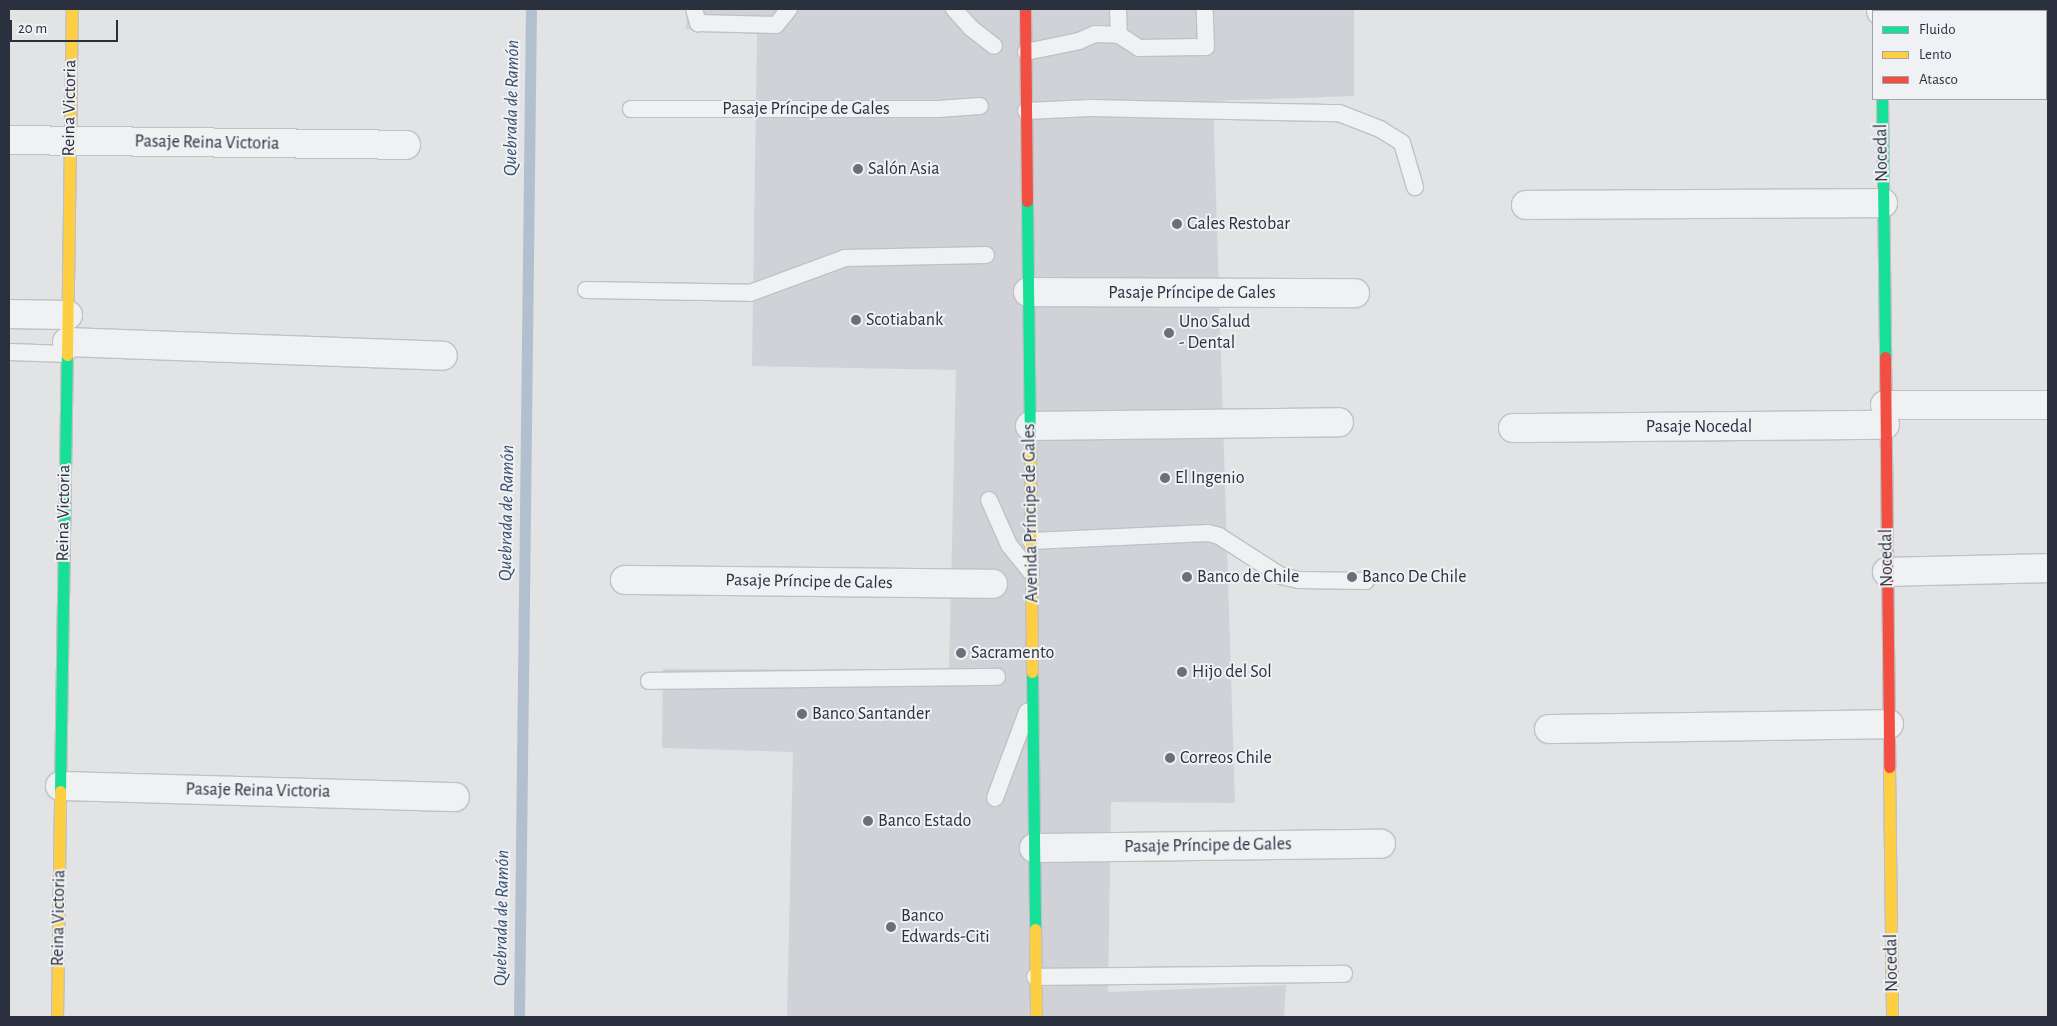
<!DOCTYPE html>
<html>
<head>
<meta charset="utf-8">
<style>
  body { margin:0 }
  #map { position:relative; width:2057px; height:1026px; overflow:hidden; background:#e1e3e5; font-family:"Alegreya Sans",sans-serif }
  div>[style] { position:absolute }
  .built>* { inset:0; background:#d0d2d8 }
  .stream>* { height:11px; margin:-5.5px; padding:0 5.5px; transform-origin:5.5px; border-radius:5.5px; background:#b1bfce }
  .roads { filter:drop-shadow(1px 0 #bfc1c3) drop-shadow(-1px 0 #bfc1c3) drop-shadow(0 1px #bfc1c3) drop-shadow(0 -1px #bfc1c3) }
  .lane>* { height:16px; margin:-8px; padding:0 8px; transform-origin:8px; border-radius:8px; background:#f0f1f3 }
  .street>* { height:28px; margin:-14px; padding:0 14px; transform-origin:14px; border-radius:14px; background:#f0f1f3 }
  .fast>* { height:11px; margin:-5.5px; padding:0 5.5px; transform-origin:5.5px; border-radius:5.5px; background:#16e098 }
  .slow>* { height:11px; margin:-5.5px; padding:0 5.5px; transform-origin:5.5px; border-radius:5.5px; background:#ffcf43 }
  .jam>* { height:11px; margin:-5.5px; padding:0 5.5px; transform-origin:5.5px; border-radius:5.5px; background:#f24e42 }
  .dots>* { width:14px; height:14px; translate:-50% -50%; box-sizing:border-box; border:2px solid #eff1f5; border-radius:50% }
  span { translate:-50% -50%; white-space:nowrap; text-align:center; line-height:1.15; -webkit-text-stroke:4px #eff1f5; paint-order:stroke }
  .street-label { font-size:18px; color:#2a303d }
  .poi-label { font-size:18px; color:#2a303d }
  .left { translate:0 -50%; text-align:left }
  .water-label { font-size:19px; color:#374e6d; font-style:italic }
  .frame { position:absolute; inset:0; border:10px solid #2a303d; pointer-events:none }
  .legend { position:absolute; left:1872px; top:10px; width:175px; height:90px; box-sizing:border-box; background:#eff1f5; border:1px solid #a0a4ab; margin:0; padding:6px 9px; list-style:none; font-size:15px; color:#2a303d }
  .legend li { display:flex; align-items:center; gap:10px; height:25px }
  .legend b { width:25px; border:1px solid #a0a4ab }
  .scale { position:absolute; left:10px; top:20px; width:108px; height:22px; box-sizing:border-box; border:2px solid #2a303d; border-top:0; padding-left:6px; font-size:15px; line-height:18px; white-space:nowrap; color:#2a303d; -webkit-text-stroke:4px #eff1f5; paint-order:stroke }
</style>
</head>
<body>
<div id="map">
  <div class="built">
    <div style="clip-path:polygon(687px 9px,1354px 9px,1354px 96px,1213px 101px,1235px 803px,1111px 802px,1108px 992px,1286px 985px,1284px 1017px,787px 1017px,793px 752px,662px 748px,663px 669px,949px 670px,956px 370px,752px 366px,757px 34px,686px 29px)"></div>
  </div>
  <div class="stream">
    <div style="left:519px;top:1017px;width:1008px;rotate:-89.32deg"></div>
  </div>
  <div class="roads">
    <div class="lane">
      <div style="left:694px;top:9px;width:15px;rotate:74deg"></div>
      <div style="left:698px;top:23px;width:78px;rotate:1.5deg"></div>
      <div style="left:776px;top:25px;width:21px;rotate:-51deg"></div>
      <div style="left:954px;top:9px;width:25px;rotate:48deg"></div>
      <div style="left:971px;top:28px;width:29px;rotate:38deg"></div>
      <div style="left:1118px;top:9px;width:26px;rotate:88deg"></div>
      <div style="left:1026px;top:52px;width:54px;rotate:-11.7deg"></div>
      <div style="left:1079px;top:41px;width:17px;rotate:-24deg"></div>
      <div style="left:1095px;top:34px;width:24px;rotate:2deg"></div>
      <div style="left:1119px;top:35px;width:24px;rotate:33deg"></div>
      <div style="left:1139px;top:48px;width:67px;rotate:-0.9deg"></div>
      <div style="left:1206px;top:47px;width:38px;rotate:-92deg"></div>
      <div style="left:631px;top:109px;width:307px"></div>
      <div style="left:938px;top:109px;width:42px;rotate:-4.1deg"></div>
      <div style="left:1026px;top:111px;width:65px;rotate:-2.6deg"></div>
      <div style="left:1091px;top:108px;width:248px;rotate:1.2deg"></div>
      <div style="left:1339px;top:113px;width:44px;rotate:21.3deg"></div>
      <div style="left:1380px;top:129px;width:26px;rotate:32deg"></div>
      <div style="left:1402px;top:143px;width:46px;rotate:73.5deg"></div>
      <div style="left:586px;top:290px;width:164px;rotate:1deg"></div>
      <div style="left:750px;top:293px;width:101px;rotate:-20.2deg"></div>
      <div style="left:845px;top:258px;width:141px;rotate:-1.2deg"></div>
      <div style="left:9px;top:352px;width:58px;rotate:2deg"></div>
      <div style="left:989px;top:500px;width:49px;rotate:66deg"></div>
      <div style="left:1009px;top:545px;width:35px;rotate:51deg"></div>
      <div style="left:1031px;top:541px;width:177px;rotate:-2.6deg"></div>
      <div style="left:1208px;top:533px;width:11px;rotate:15deg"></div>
      <div style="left:1219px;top:536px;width:74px;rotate:32.8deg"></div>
      <div style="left:1281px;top:576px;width:17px;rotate:13deg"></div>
      <div style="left:1298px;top:580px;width:68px;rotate:0.8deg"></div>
      <div style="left:649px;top:681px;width:348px;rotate:-0.7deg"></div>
      <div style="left:995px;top:798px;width:92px;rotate:-69.6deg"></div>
      <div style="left:1035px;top:977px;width:309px;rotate:-0.6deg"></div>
    </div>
    <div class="street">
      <div style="left:1881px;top:9px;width:2px;rotate:90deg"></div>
      <div style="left:9px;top:140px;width:397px;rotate:0.7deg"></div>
      <div style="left:1526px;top:205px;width:357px;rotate:-0.3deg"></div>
      <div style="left:1028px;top:292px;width:327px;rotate:0.2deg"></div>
      <div style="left:9px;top:314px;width:59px;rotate:1deg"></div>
      <div style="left:67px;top:342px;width:376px;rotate:2.1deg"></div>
      <div style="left:1885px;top:405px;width:163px"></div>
      <div style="left:1030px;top:426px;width:309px;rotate:-0.7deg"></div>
      <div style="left:1513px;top:428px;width:372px;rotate:-0.5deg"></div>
      <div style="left:1887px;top:572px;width:161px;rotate:-1.4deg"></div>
      <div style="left:625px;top:580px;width:368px;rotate:0.6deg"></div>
      <div style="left:1549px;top:729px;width:340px;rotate:-0.8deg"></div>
      <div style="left:60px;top:786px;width:395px;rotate:1.6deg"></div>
      <div style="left:1034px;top:848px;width:347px;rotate:-0.7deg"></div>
    </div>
    <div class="fast">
      <div style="left:1882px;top:99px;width:258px;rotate:89.3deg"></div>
      <div style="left:1027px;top:201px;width:245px;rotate:89.3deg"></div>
      <div style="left:1032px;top:672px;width:257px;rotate:89.3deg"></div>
      <div style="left:60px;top:791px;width:436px;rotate:-89.1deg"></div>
    </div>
    <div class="slow">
      <div style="left:67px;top:355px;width:346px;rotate:-89.2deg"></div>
      <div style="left:1030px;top:446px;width:226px;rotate:89.5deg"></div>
      <div style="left:1889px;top:767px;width:250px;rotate:89.3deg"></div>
      <div style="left:1035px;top:929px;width:88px;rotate:89.3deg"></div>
      <div style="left:57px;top:1017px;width:226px;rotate:-89.2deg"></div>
    </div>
    <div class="jam">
      <div style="left:1025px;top:9px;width:192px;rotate:89.4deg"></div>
      <div style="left:1885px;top:357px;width:410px;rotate:89.4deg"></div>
    </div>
  </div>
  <div class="dots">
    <div style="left:858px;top:169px;background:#6a6f78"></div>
    <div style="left:1177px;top:224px;background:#6a6f78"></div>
    <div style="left:856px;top:320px;background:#6a6f78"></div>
    <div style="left:1169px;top:333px;background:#6a6f78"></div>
    <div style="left:1165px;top:478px;background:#6a6f78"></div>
    <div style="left:1187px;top:577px;background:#6a6f78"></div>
    <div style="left:1352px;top:577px;background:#6a6f78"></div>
    <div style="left:961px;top:653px;background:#6a6f78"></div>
    <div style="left:1182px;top:672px;background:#6a6f78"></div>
    <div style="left:802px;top:714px;background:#6a6f78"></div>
    <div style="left:1170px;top:758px;background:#6a6f78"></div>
    <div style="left:868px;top:821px;background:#6a6f78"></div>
    <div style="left:891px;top:927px;background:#6a6f78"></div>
  </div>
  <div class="street-label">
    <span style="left:70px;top:108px;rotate:-89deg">Reina Victoria</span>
    <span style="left:806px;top:109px">Pasaje Príncipe de Gales</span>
    <span style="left:207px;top:143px;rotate:1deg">Pasaje Reina Victoria</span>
    <span style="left:1882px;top:153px;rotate:-91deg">Nocedal</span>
    <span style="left:1192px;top:293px">Pasaje Príncipe de Gales</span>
    <span style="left:1699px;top:427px">Pasaje Nocedal</span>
    <span style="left:64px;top:513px;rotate:-89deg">Reina Victoria</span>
    <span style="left:1031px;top:513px;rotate:-91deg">Avenida Príncipe de Gales</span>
    <span style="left:1887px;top:558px;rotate:-91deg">Nocedal</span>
    <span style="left:809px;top:582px;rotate:1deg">Pasaje Príncipe de Gales</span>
    <span style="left:258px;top:791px;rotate:1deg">Pasaje Reina Victoria</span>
    <span style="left:1208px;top:846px;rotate:-1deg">Pasaje Príncipe de Gales</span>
    <span style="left:59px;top:918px;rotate:-89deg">Reina Victoria</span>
    <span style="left:1892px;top:963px;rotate:-91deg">Nocedal</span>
  </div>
  <div class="poi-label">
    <span class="left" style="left:868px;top:169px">Salón Asia</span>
    <span class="left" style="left:1187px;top:224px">Gales Restobar</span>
    <span class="left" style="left:866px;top:320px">Scotiabank</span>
    <span class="left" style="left:1179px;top:333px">Uno Salud<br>- Dental</span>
    <span class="left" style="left:1175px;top:478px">El Ingenio</span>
    <span class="left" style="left:1197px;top:577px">Banco de Chile</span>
    <span class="left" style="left:1362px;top:577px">Banco De Chile</span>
    <span class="left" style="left:971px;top:653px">Sacramento</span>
    <span class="left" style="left:1192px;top:672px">Hijo del Sol</span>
    <span class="left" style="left:812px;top:714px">Banco Santander</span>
    <span class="left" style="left:1180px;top:758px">Correos Chile</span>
    <span class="left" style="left:878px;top:821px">Banco Estado</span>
    <span class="left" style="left:901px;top:927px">Banco<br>Edwards-Citi</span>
  </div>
  <div class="water-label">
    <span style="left:512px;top:108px;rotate:-89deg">Quebrada de Ramón</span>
    <span style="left:507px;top:513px;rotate:-89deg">Quebrada de Ramón</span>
    <span style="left:502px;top:918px;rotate:-89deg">Quebrada de Ramón</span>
  </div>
  <div class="frame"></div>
  <ul class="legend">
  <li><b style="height:6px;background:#16e098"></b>Fluido</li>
  <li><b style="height:6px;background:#ffcf43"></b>Lento</li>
  <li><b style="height:6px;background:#f24e42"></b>Atasco</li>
  </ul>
  <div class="scale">20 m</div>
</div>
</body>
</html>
